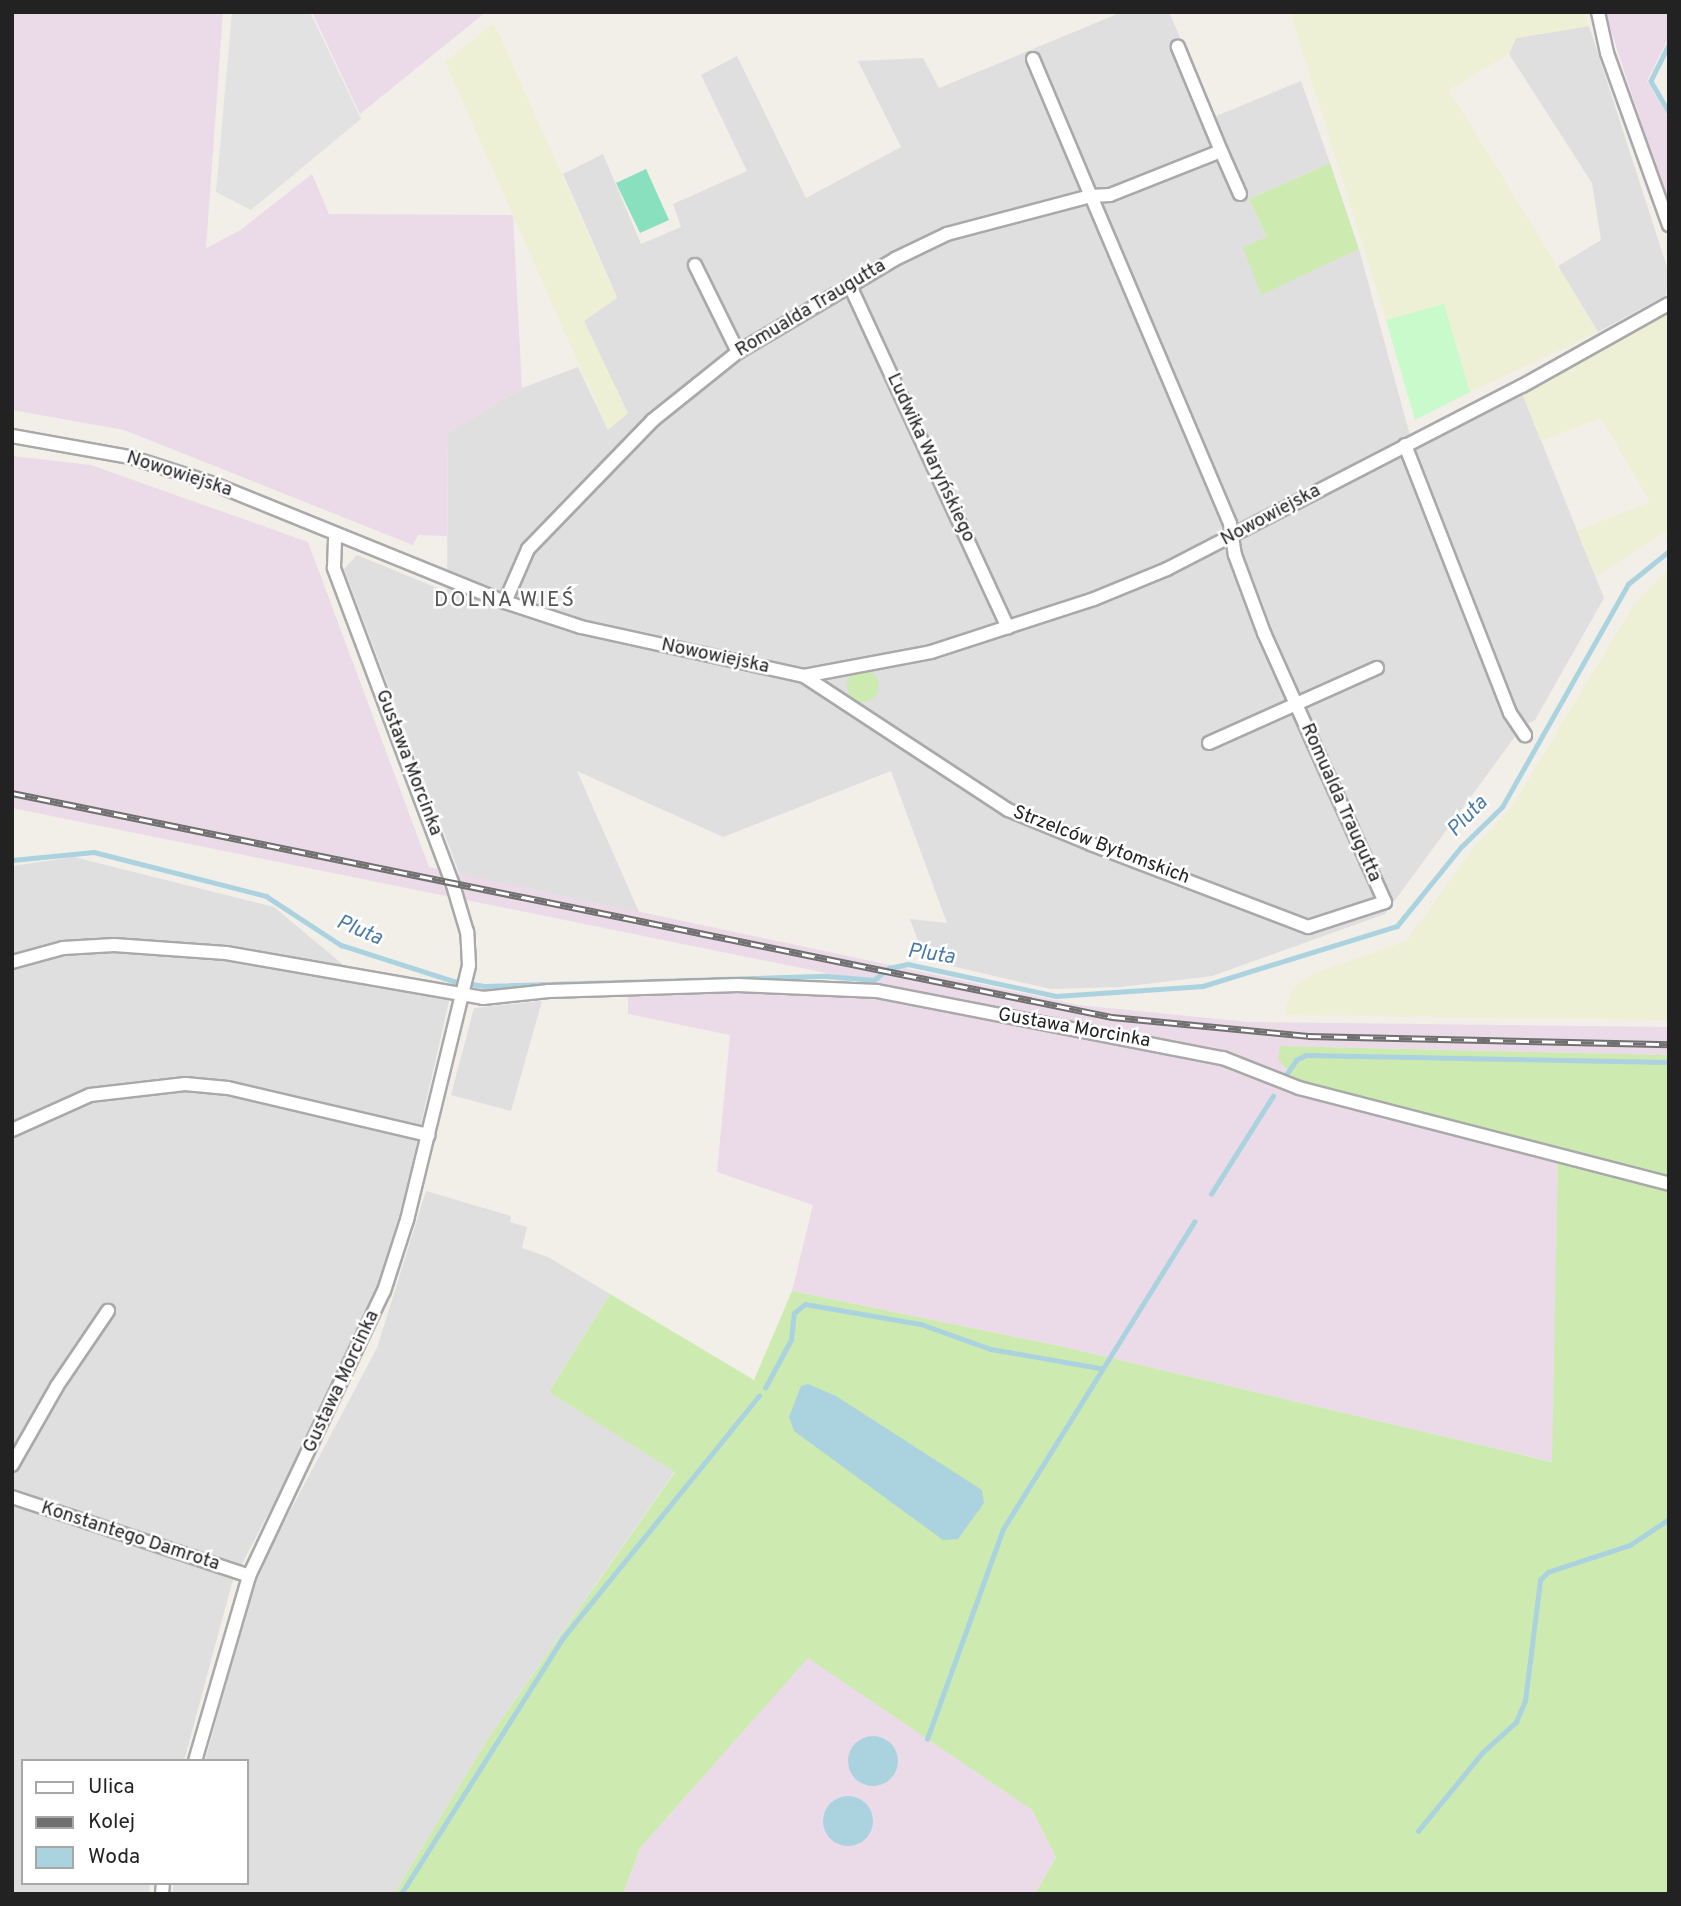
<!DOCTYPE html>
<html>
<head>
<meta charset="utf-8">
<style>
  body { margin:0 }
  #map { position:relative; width:1681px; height:1906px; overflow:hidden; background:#f2efe9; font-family:Overpass,sans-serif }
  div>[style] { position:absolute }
  .residential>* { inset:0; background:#e0dfdf }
  .industrial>* { inset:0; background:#ebdbe8 }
  .farmland>* { inset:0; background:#eef0d5 }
  .grass>* { inset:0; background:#cdebb0 }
  .round { border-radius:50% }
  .park>* { inset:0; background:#c8facc }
  .pitch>* { inset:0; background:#88e0be }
  .parking>* { inset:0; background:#e2e2e2 }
  .water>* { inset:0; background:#aad3df }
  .stream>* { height:4.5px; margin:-2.25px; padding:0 2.25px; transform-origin:2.25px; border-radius:2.25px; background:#aad3df }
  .roads { filter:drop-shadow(2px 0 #a9a9a9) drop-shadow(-2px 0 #a9a9a9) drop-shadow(0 2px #a9a9a9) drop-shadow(0 -2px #a9a9a9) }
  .minor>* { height:12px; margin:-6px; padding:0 6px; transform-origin:6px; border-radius:6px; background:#fff }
  .rail>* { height:7px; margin-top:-3.5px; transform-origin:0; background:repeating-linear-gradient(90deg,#fff 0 13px,#707070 0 26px); box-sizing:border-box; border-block:2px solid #707070 }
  span { translate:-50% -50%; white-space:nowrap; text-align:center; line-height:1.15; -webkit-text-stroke:5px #fff; paint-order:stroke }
  .street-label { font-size:19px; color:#222 }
  .neighbourhood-label { font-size:21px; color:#555; letter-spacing:2px }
  .water-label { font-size:21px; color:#4a7aab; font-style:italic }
  .frame { position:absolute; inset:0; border:14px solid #222; pointer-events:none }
  .legend { position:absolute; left:21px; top:1759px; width:228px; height:126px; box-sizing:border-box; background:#fff; border:2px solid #a7a7a7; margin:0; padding:9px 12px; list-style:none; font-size:21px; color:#222 }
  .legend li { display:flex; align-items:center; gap:14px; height:35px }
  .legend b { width:35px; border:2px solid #a7a7a7 }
</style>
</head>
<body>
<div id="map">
  <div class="residential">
    <div style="clip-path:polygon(1122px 12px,1169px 12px,1214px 117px,1301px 81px,1330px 163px,1249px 199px,1267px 237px,1261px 294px,1359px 249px,1414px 450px,1522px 393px,1604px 598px,1535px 720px,1522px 727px,1385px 914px,1212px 976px,1121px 987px,1051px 989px,925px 960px,910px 919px,947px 923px,891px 771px,723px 837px,577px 771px,639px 912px,460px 875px,344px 569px,357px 555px,447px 592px,448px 433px,522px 388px,578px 367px,608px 430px,584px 320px,617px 297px,563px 174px,603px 154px,641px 244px,681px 227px,673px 204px,747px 171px,701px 75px,737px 56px,806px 198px,901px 147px,858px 61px,923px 58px,939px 88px)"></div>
    <div style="clip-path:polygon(1589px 26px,1669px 273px,1666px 295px,1598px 332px,1558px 266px,1601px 240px,1592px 183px,1509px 54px,1516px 38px)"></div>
    <div style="clip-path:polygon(74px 857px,274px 907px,347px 968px,452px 988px,405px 1194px,380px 1281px,345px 1367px,232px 1583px,184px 1761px,23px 1761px,23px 1883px,150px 1883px,149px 1894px,12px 1894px,12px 866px)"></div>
    <div style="clip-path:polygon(542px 1001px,511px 1111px,451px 1095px,474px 1008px)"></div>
    <div style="clip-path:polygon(426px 1191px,511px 1216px,510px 1222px,527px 1227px,522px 1248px,548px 1257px,610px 1294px,549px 1392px,675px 1471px,489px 1737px,394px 1894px,172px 1894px,174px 1883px,247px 1883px,247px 1761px,205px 1761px,250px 1598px,272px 1545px,377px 1348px)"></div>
  </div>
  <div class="industrial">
    <div style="clip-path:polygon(12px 12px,223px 12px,206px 248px,239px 231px,312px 174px,329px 214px,513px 215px,522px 388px,448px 433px,447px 536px,418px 535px,413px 545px,124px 430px,12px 410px)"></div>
    <div style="clip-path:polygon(312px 12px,486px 12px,360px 114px)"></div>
    <div style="clip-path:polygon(1605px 12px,1669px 12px,1669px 37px,1647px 81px,1669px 118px,1669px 209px)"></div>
    <div style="clip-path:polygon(12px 456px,91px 465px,308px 542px,429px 867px,1078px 1005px,1249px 1022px,1669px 1027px,1669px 1055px,1280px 1046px,1297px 1080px,1558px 1147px,1553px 1462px,1060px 1346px,792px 1291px,813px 1205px,717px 1172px,730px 1035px,628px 1014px,628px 997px,895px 987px,12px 808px)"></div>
    <div style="clip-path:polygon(808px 1657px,1032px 1810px,1056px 1857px,1035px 1894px,623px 1894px,640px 1848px)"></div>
  </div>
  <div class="farmland">
    <div style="clip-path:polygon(1290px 12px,1584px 12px,1589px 26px,1516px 38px,1509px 54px,1449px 90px,1598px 332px,1470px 392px,1444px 304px,1386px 320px)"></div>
    <div style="clip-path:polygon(494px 23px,617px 298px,584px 321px,628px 413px,608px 430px,445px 62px)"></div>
    <div style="clip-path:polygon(1669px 310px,1669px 530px,1596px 577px,1577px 531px,1650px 502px,1601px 418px,1541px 441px,1522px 393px)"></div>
    <div style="clip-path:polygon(1669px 568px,1669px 1020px,1284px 1015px,1291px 989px,1311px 974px,1406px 941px,1474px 847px,1513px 805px,1634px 604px)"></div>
  </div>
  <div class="grass">
    <div style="clip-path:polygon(1330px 163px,1359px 249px,1261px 295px,1243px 247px,1267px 237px,1249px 199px)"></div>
    <div class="round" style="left:847px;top:670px;width:32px;height:32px"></div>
    <div style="clip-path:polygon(1280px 1046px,1669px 1055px,1669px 1894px,1035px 1894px,1056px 1857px,1032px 1810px,808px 1658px,640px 1848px,623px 1894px,394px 1894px,489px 1737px,675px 1472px,549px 1392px,610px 1294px,754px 1380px,792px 1291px,1060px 1346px,1552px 1462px,1558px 1147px,1296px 1080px,1278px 1059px)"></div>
  </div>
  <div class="park">
    <div style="clip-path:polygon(1444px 304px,1470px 392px,1415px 420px,1386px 320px)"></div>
  </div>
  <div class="pitch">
    <div style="clip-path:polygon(646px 169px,669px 220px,640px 233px,616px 183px)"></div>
  </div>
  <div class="parking">
    <div style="clip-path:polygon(232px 12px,310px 12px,361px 119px,251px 210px,216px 192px)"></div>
  </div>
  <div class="water">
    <div style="clip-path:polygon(808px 1384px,836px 1396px,982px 1490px,984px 1503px,958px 1539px,943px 1540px,794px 1431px,789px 1417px,801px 1386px)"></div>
    <div class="round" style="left:848px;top:1736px;width:50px;height:50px"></div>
    <div class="round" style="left:823px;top:1796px;width:50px;height:50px"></div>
  </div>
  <div class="stream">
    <div style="left:1669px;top:45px;width:40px;rotate:116.6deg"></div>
    <div style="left:1651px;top:81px;width:36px;rotate:60deg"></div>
    <div style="left:12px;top:860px;width:82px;rotate:-5.6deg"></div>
    <div style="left:94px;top:852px;width:178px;rotate:14.3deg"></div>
    <div style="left:266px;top:896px;width:90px;rotate:33.2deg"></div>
    <div style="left:341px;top:945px;width:118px;rotate:17.8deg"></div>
    <div style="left:453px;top:981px;width:33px;rotate:9deg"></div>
    <div style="left:486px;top:986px;width:341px;rotate:-1.7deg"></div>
    <div style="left:827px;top:976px;width:47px;rotate:4.9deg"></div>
    <div style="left:874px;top:980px;width:19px;rotate:-39deg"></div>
    <div style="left:889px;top:968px;width:19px;rotate:-12deg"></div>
    <div style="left:908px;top:964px;width:151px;rotate:12.2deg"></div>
    <div style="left:1056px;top:996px;width:147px;rotate:-3.9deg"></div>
    <div style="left:1203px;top:986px;width:203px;rotate:-17.2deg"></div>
    <div style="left:1397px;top:926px;width:102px;rotate:-51deg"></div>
    <div style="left:1461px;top:847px;width:57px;rotate:-44.3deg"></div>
    <div style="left:1502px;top:807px;width:256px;rotate:-60.5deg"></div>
    <div style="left:1628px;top:584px;width:53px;rotate:-38.8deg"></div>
    <div style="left:1286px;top:1075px;width:18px;rotate:-56deg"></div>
    <div style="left:1296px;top:1060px;width:11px;rotate:-27deg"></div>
    <div style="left:1306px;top:1055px;width:363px;rotate:1.1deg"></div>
    <div style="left:1211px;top:1194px;width:116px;rotate:-57.7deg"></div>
    <div style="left:765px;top:1388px;width:55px;rotate:-61.6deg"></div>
    <div style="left:791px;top:1340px;width:27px;rotate:-84deg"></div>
    <div style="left:794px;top:1313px;width:14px;rotate:-39deg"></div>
    <div style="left:805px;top:1304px;width:118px;rotate:9.8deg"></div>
    <div style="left:921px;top:1324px;width:74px;rotate:19.7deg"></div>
    <div style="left:991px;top:1349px;width:111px;rotate:9.9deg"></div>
    <div style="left:927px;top:1739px;width:223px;rotate:-70.1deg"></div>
    <div style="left:1003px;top:1529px;width:362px;rotate:-58.1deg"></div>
    <div style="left:1418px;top:1831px;width:102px;rotate:-50.6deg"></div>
    <div style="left:1483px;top:1752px;width:45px;rotate:-42.3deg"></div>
    <div style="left:1516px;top:1722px;width:23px;rotate:-67deg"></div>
    <div style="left:1525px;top:1701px;width:122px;rotate:-82.9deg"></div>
    <div style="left:1540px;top:1580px;width:11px;rotate:-45deg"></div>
    <div style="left:1548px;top:1572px;width:86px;rotate:-18.2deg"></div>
    <div style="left:1630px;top:1545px;width:47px;rotate:-33.7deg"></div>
    <div style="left:401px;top:1894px;width:302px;rotate:-57.7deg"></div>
    <div style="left:562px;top:1639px;width:313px;rotate:-51deg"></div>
  </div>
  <div class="roads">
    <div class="minor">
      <div style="left:1598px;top:12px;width:42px;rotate:77.6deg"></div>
      <div style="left:1607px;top:53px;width:183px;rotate:70.2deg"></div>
      <div style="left:1033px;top:59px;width:149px;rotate:67.1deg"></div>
      <div style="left:1091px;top:196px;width:19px;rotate:-3deg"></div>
      <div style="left:1110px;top:195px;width:119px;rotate:-21.6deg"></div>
      <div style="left:1221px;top:151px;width:113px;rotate:-112.5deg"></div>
      <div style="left:1221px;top:151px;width:47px;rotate:66.2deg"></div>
      <div style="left:695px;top:265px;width:97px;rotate:63.7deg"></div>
      <div style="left:851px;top:288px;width:374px;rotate:65.2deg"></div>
      <div style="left:12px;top:436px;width:120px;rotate:10.1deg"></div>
      <div style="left:130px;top:457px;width:88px;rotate:17.8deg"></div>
      <div style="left:214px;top:484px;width:314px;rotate:22.1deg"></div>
      <div style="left:505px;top:602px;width:80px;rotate:18.2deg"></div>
      <div style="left:581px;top:627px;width:228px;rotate:12.4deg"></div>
      <div style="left:804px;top:676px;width:129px;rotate:-10.7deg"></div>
      <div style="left:931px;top:652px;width:171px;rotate:-18deg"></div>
      <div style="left:1094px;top:599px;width:79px;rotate:-22.3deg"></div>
      <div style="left:1167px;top:569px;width:399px;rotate:-27.3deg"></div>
      <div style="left:1522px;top:386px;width:168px;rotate:-29.2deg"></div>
      <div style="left:1405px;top:445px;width:288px;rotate:68.6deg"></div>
      <div style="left:1510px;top:713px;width:27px;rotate:56deg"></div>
      <div style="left:505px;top:602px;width:58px;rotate:-66.5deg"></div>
      <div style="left:528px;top:549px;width:180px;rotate:-45.9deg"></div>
      <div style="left:653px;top:420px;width:109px;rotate:-38.7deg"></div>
      <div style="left:738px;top:352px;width:182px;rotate:-30.6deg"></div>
      <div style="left:895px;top:259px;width:58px;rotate:-25.7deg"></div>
      <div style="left:947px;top:234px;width:149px;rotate:-14.8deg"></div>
      <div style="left:1091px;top:196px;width:356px;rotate:67deg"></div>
      <div style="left:1230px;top:524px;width:31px;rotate:81deg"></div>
      <div style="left:1235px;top:555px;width:83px;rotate:69.6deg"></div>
      <div style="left:1264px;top:633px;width:295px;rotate:65.8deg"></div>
      <div style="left:1385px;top:902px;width:81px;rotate:162deg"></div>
      <div style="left:1308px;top:927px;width:232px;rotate:-159.1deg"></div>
      <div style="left:1091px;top:844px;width:90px;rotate:-157.7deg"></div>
      <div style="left:1008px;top:810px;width:244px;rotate:-146.7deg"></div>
      <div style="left:1209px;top:743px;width:184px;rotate:-24.1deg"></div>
      <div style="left:12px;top:962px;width:53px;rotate:-15.4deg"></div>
      <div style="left:63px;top:948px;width:51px;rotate:-3.4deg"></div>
      <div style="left:114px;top:945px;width:112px;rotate:4.1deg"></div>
      <div style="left:226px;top:953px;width:261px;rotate:9.9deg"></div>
      <div style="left:483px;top:998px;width:66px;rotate:-6.1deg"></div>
      <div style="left:549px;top:991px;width:189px;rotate:-1.8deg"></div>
      <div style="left:738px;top:985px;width:139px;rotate:2.5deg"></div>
      <div style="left:877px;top:991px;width:352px;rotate:11deg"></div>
      <div style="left:1223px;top:1058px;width:82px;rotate:21.5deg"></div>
      <div style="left:1299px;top:1088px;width:382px;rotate:14.5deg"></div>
      <div style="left:12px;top:1130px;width:85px;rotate:-24.2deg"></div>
      <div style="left:90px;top:1095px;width:96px;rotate:-6.6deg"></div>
      <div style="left:185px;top:1084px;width:43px;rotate:5.3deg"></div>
      <div style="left:228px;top:1088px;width:206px;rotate:13.2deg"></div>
      <div style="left:12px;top:1465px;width:91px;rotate:-60.3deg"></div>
      <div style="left:57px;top:1386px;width:91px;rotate:-55.8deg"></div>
      <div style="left:12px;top:1497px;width:250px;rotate:18.4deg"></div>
      <div style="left:195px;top:1761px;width:193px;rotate:-73.7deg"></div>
      <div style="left:249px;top:1576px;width:315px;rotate:-64.7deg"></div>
      <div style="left:384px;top:1291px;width:75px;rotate:-72.1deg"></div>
      <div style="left:407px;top:1220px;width:262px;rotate:-76.3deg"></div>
      <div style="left:469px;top:965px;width:33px;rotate:-93deg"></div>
      <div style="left:467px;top:932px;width:49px;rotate:-106.6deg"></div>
      <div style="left:453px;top:885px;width:339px;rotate:-110.6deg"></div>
      <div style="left:334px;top:568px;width:33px;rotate:-88deg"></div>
      <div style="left:162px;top:1894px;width:11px;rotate:-85deg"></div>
    </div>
  </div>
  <div class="rail">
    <div style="left:12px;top:793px;width:1123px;rotate:11.51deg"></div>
    <div style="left:1112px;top:1017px;width:197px;rotate:5.5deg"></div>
    <div style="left:1308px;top:1036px;width:361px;rotate:1.3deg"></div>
  </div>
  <div class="street-label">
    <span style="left:811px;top:309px;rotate:-31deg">Romualda Traugutta</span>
    <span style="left:930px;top:458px;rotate:65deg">Ludwika Waryńskiego</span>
    <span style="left:179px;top:475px;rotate:18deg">Nowowiejska</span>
    <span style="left:1271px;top:516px;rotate:-28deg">Nowowiejska</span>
    <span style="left:715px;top:657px;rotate:12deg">Nowowiejska</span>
    <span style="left:408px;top:763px;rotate:69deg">Gustawa Morcinka</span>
    <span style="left:1340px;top:803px;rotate:66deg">Romualda Traugutta</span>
    <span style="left:1101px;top:846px;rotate:21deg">Strzelców Bytomskich</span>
    <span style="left:1074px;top:1029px;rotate:10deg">Gustawa Morcinka</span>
    <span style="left:342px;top:1382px;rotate:-65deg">Gustawa Morcinka</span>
    <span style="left:130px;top:1537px;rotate:18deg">Konstantego Damrota</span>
  </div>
  <div class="neighbourhood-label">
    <span style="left:505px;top:601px">DOLNA WIEŚ</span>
  </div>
  <div class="water-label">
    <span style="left:1468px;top:817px;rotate:-46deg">Pluta</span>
    <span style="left:359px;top:931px;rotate:23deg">Pluta</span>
    <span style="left:931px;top:955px;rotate:8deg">Pluta</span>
  </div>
  <div class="frame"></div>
  <ul class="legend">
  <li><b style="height:9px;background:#fff"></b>Ulica</li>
  <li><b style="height:9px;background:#707070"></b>Kolej</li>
  <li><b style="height:19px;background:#aad3df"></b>Woda</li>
  </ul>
</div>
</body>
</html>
